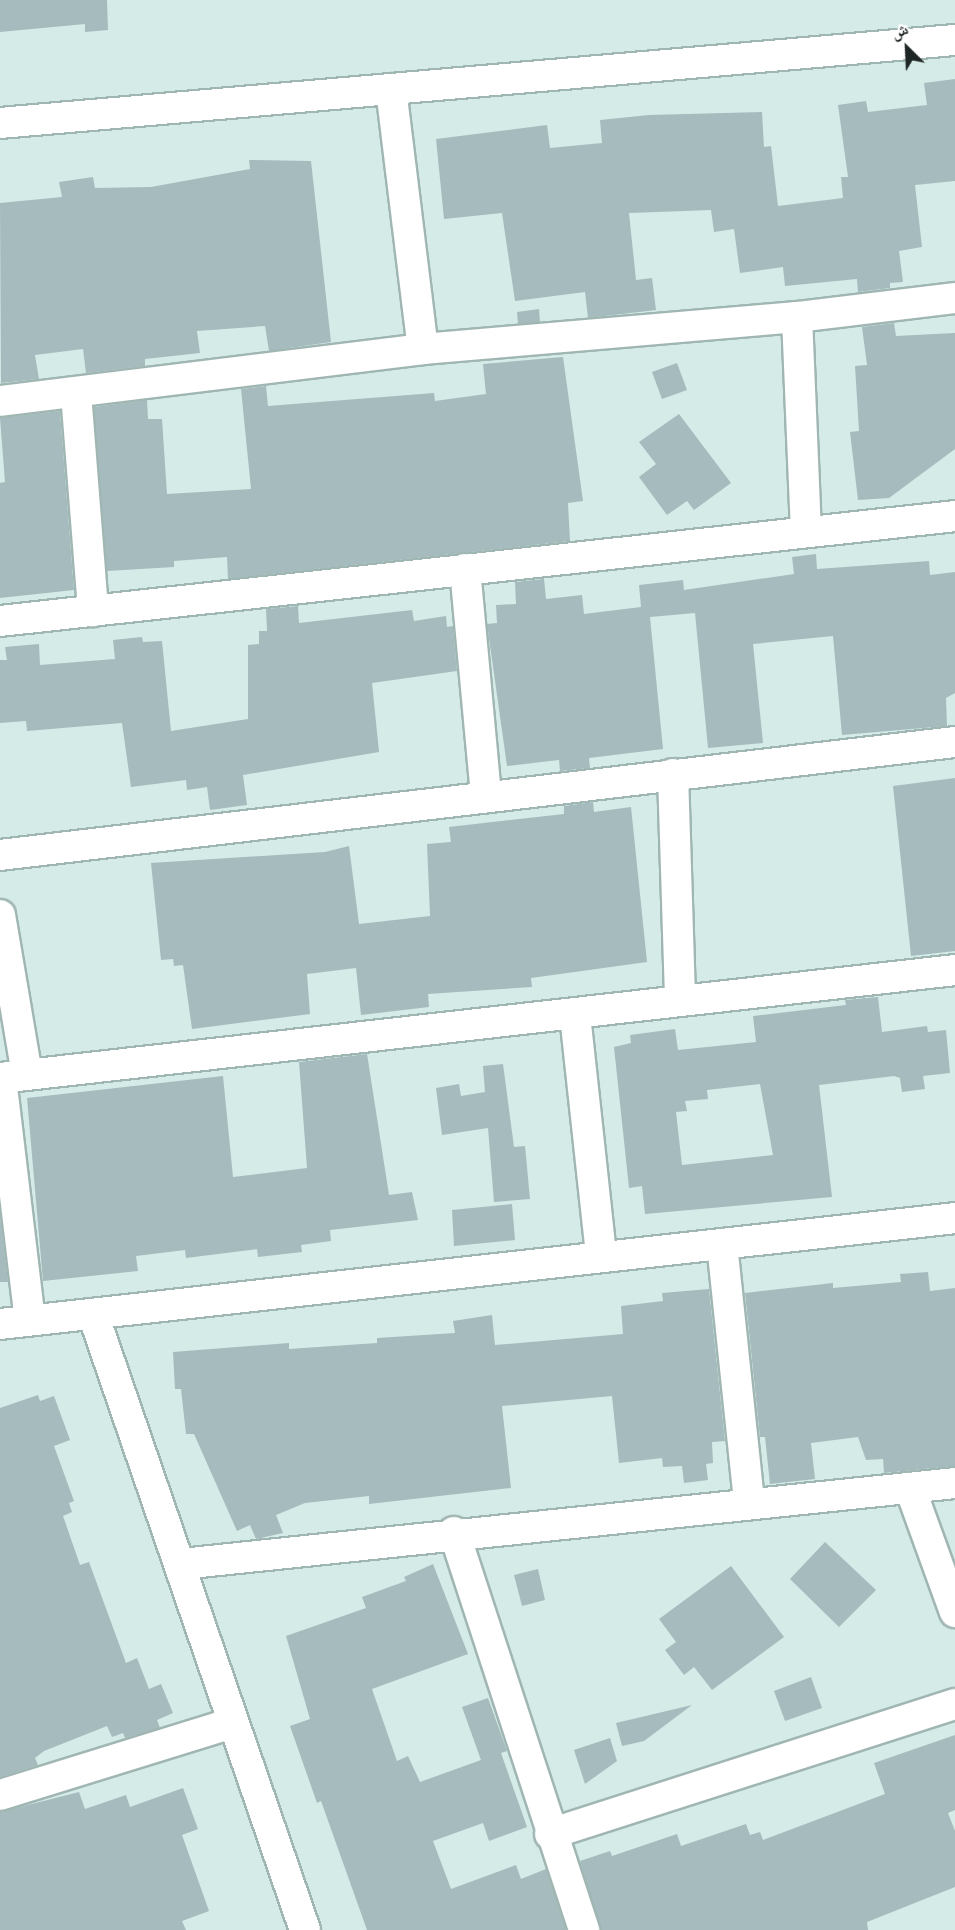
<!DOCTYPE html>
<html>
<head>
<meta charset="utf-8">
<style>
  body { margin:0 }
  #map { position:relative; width:955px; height:1930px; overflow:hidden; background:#d5ebe7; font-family:"Varela Round","Noto Naskh Arabic",sans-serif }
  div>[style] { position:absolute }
  .building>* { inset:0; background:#a5bbbe }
  .roads { filter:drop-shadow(2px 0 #a0b6b2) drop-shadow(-2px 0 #a0b6b2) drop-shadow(0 2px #a0b6b2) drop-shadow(0 -2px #a0b6b2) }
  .street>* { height:30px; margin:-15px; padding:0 15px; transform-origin:15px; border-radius:15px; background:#fff }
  span { translate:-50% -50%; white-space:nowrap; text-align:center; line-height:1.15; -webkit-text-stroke:5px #fff; paint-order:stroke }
  .north { position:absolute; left:877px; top:18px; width:60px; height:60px; -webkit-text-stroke:4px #fff; paint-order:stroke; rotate:336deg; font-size:16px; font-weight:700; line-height:24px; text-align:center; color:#1e2625 }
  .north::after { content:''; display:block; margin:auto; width:21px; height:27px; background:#1e2625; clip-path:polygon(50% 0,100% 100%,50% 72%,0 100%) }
</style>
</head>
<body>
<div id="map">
  <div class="building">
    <div style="clip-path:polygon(0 0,107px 0,108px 30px,85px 32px,85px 24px,0 32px)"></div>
    <div style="clip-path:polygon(955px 79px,955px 181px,915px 185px,922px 247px,899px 251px,903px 282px,890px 283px,890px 288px,858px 292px,857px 279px,785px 286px,783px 267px,740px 273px,734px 229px,714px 232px,711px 210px,629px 213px,636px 280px,652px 278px,656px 310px,588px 318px,585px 292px,515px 301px,502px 213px,444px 219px,436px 139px,547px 125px,550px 148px,602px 143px,600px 120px,649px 115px,762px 112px,764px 147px,771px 146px,778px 206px,843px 198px,841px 177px,848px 177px,838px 105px,866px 101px,868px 112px,927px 105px,924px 83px)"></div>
    <div style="clip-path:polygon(249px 160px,311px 161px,331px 342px,269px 351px,265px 326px,197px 331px,200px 353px,145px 359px,145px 366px,86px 373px,83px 349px,35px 355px,39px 379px,1px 383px,0 203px,62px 197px,59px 182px,93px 177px,95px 188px,151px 187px,250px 169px)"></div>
    <div style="clip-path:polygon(539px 309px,540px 322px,518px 324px,517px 312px)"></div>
    <div style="clip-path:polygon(894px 323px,896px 336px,955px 333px,955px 449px,889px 498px,858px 500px,850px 432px,859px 431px,855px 366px,867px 365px,862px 327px)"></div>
    <div style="clip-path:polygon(563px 357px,583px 501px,568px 503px,570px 541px,228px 579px,227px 557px,174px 561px,174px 567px,107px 571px,94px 407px,147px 400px,148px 419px,162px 419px,167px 494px,251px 489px,241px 389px,266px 386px,268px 406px,434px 393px,435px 401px,486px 394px,483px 364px)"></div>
    <div style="clip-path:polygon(677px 363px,687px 390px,662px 399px,652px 372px)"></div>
    <div style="clip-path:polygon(60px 411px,74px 590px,0 598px,0 483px,5px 482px,0 418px)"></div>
    <div style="clip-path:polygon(679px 414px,731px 483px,694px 510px,687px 501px,667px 515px,639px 477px,656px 464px,639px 442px)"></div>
    <div style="clip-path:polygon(816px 554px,817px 569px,929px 561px,930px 575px,955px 572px,955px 693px,946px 698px,947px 726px,842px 735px,833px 636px,753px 644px,763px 743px,708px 748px,695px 613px,650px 617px,663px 749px,589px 758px,590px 768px,560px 771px,559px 760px,507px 766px,487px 624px,497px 623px,496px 605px,516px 604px,515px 582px,544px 579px,546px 599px,582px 595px,584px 614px,641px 607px,639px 585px,683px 580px,684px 590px,794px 574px,792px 557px)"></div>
    <div style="clip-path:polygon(298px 606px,299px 623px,412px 610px,414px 621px,446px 616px,447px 627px,453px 626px,457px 671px,372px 683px,379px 752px,243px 775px,247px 805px,210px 810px,207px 787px,187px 790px,186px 780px,131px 787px,122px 723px,27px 731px,26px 721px,0 723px,0 660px,7px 660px,5px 647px,39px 644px,40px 665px,115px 659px,113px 640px,142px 637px,143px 642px,162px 641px,171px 731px,248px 719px,248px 645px,259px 644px,259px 631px,267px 631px,266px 609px)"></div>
    <div style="clip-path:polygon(955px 778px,955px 951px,911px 956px,893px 786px)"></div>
    <div style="clip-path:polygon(593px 802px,594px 812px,631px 807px,647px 962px,531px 978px,532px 987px,428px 994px,429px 1007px,361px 1015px,356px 968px,307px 974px,310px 1014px,192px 1029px,183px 965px,174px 966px,173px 959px,161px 960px,151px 863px,325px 852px,349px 846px,359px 924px,430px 916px,427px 844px,451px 842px,449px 827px,564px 814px,564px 806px)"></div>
    <div style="clip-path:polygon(evenodd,878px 997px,882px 1032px,927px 1026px,928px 1032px,946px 1030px,950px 1073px,923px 1076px,925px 1089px,902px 1092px,900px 1078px,894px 1076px,819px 1085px,832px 1197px,645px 1214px,642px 1186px,629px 1188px,614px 1047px,631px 1043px,630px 1035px,675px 1029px,678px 1050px,756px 1042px,753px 1016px,846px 1005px,845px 1000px,878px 997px,760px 1084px,773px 1155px,682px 1165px,676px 1112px,687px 1111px,685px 1101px,708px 1099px,707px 1090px,760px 1084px)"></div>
    <div style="clip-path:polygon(367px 1054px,389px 1195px,412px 1192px,418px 1220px,330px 1230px,331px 1241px,301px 1245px,302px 1252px,258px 1257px,257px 1249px,186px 1258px,185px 1250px,136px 1256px,138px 1271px,43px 1281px,27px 1098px,223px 1076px,233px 1177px,307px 1168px,299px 1062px)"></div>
    <div style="clip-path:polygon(503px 1064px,514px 1147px,525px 1146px,530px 1199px,494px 1202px,488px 1128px,442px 1135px,436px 1088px,459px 1084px,461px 1096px,485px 1092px,483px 1066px)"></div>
    <div style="clip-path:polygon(512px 1204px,515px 1240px,454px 1246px,452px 1210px)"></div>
    <div style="clip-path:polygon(0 1215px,8px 1282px,0 1282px)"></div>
    <div style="clip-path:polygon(928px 1272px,930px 1291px,955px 1288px,955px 1466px,884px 1473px,883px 1459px,866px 1460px,858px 1437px,811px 1443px,815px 1479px,770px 1484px,765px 1437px,760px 1437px,745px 1293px,833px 1283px,833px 1288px,901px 1282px,900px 1274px)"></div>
    <div style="clip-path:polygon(709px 1289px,725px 1441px,712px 1442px,713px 1463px,706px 1464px,708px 1480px,684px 1483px,682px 1466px,663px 1467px,662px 1458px,619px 1463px,612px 1396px,502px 1406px,511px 1488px,369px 1504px,369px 1496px,305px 1503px,276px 1515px,283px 1533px,256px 1539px,250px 1525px,237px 1531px,194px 1434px,186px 1434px,181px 1389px,175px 1389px,173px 1352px,289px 1343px,289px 1349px,377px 1343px,377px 1338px,455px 1333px,453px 1321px,492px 1315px,495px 1345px,623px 1334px,621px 1306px,663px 1301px,662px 1293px)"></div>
    <div style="clip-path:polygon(38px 1395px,40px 1401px,54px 1396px,70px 1440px,54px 1446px,74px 1501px,69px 1503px,72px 1512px,63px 1516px,80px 1565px,89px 1562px,126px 1663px,137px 1658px,149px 1689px,161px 1684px,173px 1713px,157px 1720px,160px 1728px,125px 1738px,123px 1733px,112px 1737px,107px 1726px,44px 1751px,35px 1758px,38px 1765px,0 1777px,0 1408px)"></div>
    <div style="clip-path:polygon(825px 1542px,876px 1590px,839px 1627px,790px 1579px)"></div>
    <div style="clip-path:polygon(433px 1564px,468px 1654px,372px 1689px,397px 1761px,408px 1756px,420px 1782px,481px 1760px,462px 1707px,488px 1698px,507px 1751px,501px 1753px,527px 1827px,489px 1841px,483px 1823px,433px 1841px,451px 1889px,516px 1865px,521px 1879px,546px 1869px,566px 1930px,367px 1930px,321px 1801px,317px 1803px,290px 1726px,310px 1719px,286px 1636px,366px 1608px,362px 1597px,406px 1581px,404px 1577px)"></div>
    <div style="clip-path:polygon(731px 1566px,784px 1637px,712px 1690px,694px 1667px,684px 1675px,665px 1650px,676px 1642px,659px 1619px)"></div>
    <div style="clip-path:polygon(538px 1569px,545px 1600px,522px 1606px,514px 1575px)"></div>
    <div style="clip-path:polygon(811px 1677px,822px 1708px,785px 1721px,774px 1691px)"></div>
    <div style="clip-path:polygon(692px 1705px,644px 1741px,622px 1746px,616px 1723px)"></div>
    <div style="clip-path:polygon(955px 1735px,955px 1810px,948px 1813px,955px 1831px,955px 1887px,867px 1922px,868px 1930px,601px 1930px,580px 1861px,610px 1851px,612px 1856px,677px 1834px,681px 1846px,746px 1824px,750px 1835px,760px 1832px,763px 1840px,885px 1794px,874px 1763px)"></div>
    <div style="clip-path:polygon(610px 1738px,617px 1761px,585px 1784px,574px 1750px)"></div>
    <div style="clip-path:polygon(183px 1788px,198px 1829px,182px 1835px,209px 1911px,182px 1921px,186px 1930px,0 1930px,0 1812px,79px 1792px,85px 1809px,126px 1795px,130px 1807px)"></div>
  </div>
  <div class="roads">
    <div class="street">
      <div style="left:391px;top:89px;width:262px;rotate:83deg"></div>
      <div style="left:0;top:123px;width:959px;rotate:-4.97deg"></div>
      <div style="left:797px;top:317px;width:213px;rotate:87.6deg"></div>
      <div style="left:76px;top:393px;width:219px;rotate:85.5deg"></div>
      <div style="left:0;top:401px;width:426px;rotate:-7deg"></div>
      <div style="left:423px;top:349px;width:375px;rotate:-4.9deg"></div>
      <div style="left:797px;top:317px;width:159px;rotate:-6.9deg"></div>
      <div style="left:465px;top:569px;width:227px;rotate:84.7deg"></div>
      <div style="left:0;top:621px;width:961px;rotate:-6.27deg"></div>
      <div style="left:673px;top:774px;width:226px;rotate:88.2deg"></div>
      <div style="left:0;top:855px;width:962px;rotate:-6.75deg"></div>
      <div style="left:0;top:915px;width:162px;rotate:80.4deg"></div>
      <div style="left:575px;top:1015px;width:242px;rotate:83.8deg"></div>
      <div style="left:0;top:1078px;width:961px;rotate:-6.45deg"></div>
      <div style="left:1px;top:1078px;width:244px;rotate:83.2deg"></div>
      <div style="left:722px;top:1244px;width:259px;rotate:84deg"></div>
      <div style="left:93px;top:1314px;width:651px;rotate:71.01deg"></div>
      <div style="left:0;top:1324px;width:961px;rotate:-6.33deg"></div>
      <div style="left:910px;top:1488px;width:132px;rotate:70.1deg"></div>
      <div style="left:454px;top:1532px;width:419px;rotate:71.9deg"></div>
      <div style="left:181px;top:1564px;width:778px;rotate:-5.97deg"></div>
      <div style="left:0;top:1795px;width:244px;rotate:-17.2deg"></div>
      <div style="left:550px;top:1834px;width:425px;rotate:-17.8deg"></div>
    </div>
  </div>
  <div class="north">ش</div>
</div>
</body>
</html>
